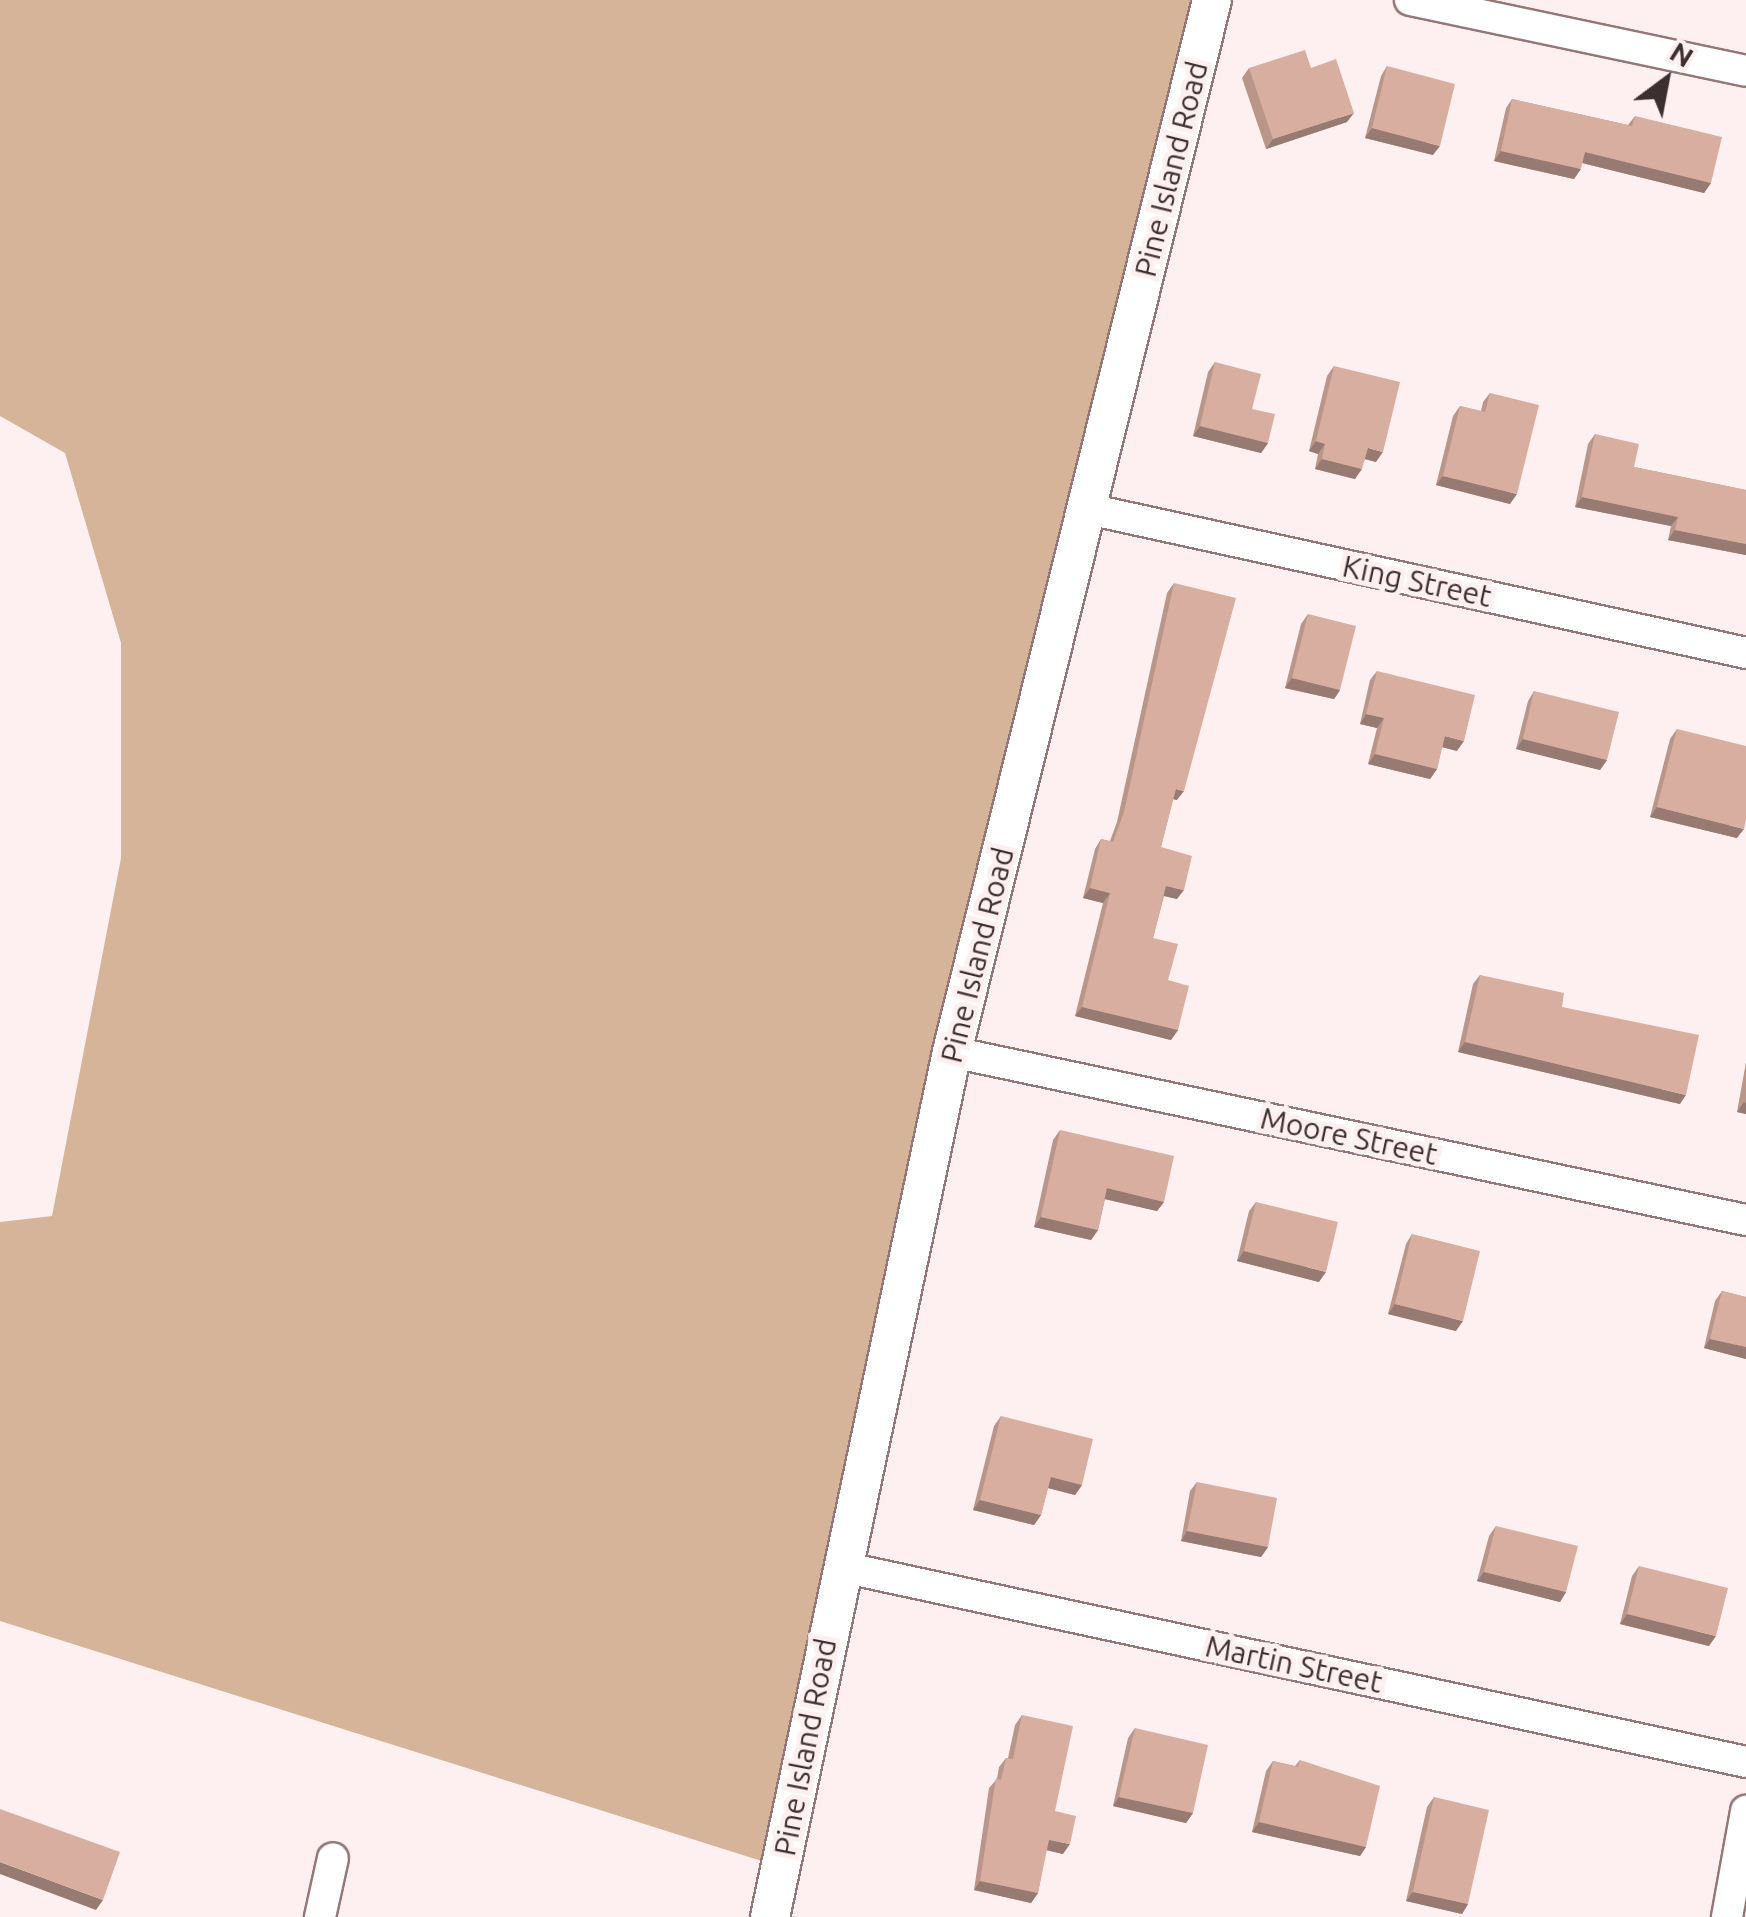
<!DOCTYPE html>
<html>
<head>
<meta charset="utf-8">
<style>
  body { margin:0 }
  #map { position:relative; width:1746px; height:1917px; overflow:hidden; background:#fef0f0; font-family:Ubuntu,sans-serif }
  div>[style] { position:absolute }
  .forest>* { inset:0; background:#d5b49a }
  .roads { filter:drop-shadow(2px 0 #947778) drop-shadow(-2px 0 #947778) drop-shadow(0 2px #947778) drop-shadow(0 -2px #947778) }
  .minor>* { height:30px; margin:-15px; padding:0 15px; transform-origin:15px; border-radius:15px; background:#fff }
  .tertiary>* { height:38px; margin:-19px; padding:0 19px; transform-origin:19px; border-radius:19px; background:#fff }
  .wall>* { inset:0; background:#ba968a }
  .shaded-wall>* { inset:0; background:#977a71 }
  .building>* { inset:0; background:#d8aea1 }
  span { translate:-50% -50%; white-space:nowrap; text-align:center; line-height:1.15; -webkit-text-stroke:10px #fef0f0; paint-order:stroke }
  .street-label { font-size:30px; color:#3c2f2f }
  .north { position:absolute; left:1616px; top:30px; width:100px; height:100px; -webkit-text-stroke:8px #fef0f0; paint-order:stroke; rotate:32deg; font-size:28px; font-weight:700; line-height:40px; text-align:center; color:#3c2f2f }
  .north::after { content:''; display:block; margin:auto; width:35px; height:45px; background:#3c2f2f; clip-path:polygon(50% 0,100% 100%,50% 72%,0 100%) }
</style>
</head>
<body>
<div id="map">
  <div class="forest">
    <div style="clip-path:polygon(0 0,1214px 0,781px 1867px,0 1621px,0 1222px,52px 1216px,121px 858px,121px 643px,65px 453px,0 416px)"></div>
  </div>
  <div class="roads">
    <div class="minor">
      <div style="left:1410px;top:0;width:343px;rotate:11.9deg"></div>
      <div style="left:1088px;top:509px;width:674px;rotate:12.34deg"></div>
      <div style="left:952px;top:1052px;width:812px;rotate:11.95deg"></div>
      <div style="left:842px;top:1567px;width:925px;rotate:12.17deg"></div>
      <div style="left:320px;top:1917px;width:60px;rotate:-77.6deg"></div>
      <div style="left:1727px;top:1917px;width:108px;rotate:-79.8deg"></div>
    </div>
    <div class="tertiary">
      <div style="left:770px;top:1917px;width:884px;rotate:-78.12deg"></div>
      <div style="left:952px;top:1052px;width:1084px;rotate:-76.12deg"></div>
    </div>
  </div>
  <div class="wall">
    <div style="clip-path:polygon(1387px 66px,1433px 155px,1365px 138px,1381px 76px)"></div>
    <div style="clip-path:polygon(1249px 68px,1347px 122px,1266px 149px,1242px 78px)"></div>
    <div style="clip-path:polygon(1512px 99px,1628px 125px,1635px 116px,1711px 183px,1704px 193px,1582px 163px,1574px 179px,1494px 161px,1506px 108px)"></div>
    <div style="clip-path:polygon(1215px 362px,1268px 443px,1261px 453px,1193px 436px,1208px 372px)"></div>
    <div style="clip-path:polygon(1334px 366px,1376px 462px,1365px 459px,1355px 479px,1315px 469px,1318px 454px,1309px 451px,1327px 376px)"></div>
    <div style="clip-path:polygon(1490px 393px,1510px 504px,1436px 485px,1453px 416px,1460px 406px,1481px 411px,1483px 402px)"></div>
    <div style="clip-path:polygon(1595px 434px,1634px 467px,1746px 490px,1746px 555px,1668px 540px,1671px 526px,1575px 507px,1588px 444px)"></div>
    <div style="clip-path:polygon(1174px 583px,1177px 800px,1173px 799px,1161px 847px,1177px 899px,1164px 896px,1153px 938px,1168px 980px,1178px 1030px,1171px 1040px,1075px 1016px,1103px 903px,1083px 898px,1095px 849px,1101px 839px,1110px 841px,1117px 822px,1167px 593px)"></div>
    <div style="clip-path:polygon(1308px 614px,1340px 690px,1334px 699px,1285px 688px,1301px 624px)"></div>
    <div style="clip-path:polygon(1377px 671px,1457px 751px,1442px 747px,1437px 769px,1430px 779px,1368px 764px,1377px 728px,1360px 724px,1370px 680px)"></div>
    <div style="clip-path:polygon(1534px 691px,1607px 760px,1600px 770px,1516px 749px,1528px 701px)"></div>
    <div style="clip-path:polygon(1677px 729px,1737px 838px,1650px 817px,1670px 739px)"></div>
    <div style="clip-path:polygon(1480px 975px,1562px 1007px,1680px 1104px,1458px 1052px,1473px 984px)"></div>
    <div style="clip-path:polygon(1746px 1062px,1746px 1114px,1737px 1112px)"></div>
    <div style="clip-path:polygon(1060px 1130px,1164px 1202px,1157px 1211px,1105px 1199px,1098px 1230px,1091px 1240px,1034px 1227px,1053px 1140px)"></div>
    <div style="clip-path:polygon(1256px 1202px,1319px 1282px,1237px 1261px,1249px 1211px)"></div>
    <div style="clip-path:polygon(1412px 1234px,1456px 1331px,1388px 1314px,1406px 1244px)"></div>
    <div style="clip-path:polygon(1722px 1291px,1746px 1297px,1746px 1359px,1704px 1348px,1715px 1301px)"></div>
    <div style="clip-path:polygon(1001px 1416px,1082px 1485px,1075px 1495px,1048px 1488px,1041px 1515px,1034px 1525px,973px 1510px,994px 1426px)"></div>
    <div style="clip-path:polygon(1197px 1482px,1268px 1547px,1261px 1557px,1181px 1541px,1190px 1491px)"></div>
    <div style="clip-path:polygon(1496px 1526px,1566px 1592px,1560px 1602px,1477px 1581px,1489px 1536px)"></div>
    <div style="clip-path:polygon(1639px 1566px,1709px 1646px,1620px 1624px,1632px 1576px)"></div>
    <div style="clip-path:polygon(1022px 1715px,1055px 1811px,1063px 1854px,1046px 1850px,1038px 1893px,1031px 1903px,974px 1890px,989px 1788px,997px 1779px,999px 1767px,1006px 1758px,1008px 1758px,1015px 1725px)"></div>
    <div style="clip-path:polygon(1135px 1728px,1193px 1813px,1186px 1823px,1113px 1806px,1128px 1738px)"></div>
    <div style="clip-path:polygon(1300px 1760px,1366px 1847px,1360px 1856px,1252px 1832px,1266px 1771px,1273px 1761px,1295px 1766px)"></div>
    <div style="clip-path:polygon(1434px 1797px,1468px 1904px,1462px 1914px,1406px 1901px,1427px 1807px)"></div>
  </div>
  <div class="shaded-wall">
    <div style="clip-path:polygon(1354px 113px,1347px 122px,1266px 149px,1273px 139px)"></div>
    <div style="clip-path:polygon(1372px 128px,1440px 146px,1433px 155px,1365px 138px)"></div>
    <div style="clip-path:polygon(1501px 151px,1581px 169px,1574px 179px,1494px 161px)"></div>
    <div style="clip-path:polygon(1585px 152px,1711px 183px,1704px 193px,1578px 162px)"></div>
    <div style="clip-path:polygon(1200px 426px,1268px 443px,1261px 453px,1193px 436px)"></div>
    <div style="clip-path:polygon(1316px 441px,1325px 444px,1318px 454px,1309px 451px)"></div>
    <div style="clip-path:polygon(1368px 448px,1383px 452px,1376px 462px,1361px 458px)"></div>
    <div style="clip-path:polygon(1322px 459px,1362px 469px,1355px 479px,1315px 469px)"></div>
    <div style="clip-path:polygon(1443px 476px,1517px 494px,1510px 504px,1436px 485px)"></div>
    <div style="clip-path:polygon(1582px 497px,1678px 517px,1671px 526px,1575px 507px)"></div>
    <div style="clip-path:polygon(1675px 530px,1746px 544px,1746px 555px,1668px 540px)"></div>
    <div style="clip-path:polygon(1292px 678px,1340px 690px,1334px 699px,1285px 688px)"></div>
    <div style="clip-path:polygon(1366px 714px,1384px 718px,1377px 728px,1360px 724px)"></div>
    <div style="clip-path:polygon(1445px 736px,1464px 741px,1457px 751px,1438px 746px)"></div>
    <div style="clip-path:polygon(1523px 739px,1607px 760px,1600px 770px,1516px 749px)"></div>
    <div style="clip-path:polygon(1375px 754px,1437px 769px,1430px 779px,1368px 764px)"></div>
    <div style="clip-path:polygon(1176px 789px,1184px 791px,1177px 800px,1169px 798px)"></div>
    <div style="clip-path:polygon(1657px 807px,1744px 829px,1737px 838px,1650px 817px)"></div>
    <div style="clip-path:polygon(1166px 886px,1184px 890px,1177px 899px,1160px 895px)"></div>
    <div style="clip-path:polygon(1090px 888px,1110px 893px,1103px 903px,1083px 898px)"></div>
    <div style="clip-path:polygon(1082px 1007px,1178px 1030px,1171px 1040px,1075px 1016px)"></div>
    <div style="clip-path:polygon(1465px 1042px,1686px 1095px,1680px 1104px,1458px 1052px)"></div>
    <div style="clip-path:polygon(1744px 1102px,1746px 1103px,1746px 1114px,1737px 1112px)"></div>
    <div style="clip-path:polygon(1107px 1188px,1164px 1202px,1157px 1211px,1100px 1198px)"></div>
    <div style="clip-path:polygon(1041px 1217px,1098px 1230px,1091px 1240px,1034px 1227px)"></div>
    <div style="clip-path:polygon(1244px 1251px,1326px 1272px,1319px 1282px,1237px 1261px)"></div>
    <div style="clip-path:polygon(1395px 1304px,1463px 1321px,1456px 1331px,1388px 1314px)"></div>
    <div style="clip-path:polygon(1710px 1339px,1746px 1347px,1746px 1359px,1704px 1348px)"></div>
    <div style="clip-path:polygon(1051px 1477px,1082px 1485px,1075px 1495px,1044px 1487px)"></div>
    <div style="clip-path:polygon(980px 1500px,1041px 1515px,1034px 1525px,973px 1510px)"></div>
    <div style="clip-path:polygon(1187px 1531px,1268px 1547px,1261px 1557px,1181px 1541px)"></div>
    <div style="clip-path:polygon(1484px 1572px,1566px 1592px,1560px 1602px,1477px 1581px)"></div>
    <div style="clip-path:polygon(1627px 1614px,1716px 1636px,1709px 1646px,1620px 1624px)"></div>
    <div style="clip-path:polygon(1119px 1797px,1193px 1813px,1186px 1823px,1113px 1806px)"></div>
    <div style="clip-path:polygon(1259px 1822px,1366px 1847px,1360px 1856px,1252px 1832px)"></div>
    <div style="clip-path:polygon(1049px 1840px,1070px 1844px,1063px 1854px,1042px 1849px)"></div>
    <div style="clip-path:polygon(0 1862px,103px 1900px,96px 1910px,0 1874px)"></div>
    <div style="clip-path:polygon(980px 1881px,1038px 1893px,1031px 1903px,974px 1890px)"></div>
    <div style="clip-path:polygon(1413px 1892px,1468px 1904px,1462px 1914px,1406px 1901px)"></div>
  </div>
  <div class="building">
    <div style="clip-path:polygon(1305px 50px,1311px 68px,1336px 59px,1354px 113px,1273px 139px,1249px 68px)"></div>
    <div style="clip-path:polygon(1387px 66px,1455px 84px,1440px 146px,1372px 128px)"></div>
    <div style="clip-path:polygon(1512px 99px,1632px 126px,1635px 116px,1722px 137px,1711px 183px,1585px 152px,1581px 169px,1501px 151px)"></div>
    <div style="clip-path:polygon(1215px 362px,1261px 374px,1252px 409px,1275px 414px,1268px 443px,1200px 426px)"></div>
    <div style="clip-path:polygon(1334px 366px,1400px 382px,1383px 452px,1368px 448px,1362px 469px,1322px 459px,1325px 444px,1316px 441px)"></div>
    <div style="clip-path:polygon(1490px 393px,1539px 405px,1517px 494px,1443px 476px,1460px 406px,1485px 412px)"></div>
    <div style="clip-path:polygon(1595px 434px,1639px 444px,1634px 467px,1746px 490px,1746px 544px,1675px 530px,1678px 517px,1582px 497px)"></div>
    <div style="clip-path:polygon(1174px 583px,1236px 598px,1184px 791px,1176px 789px,1161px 847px,1192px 856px,1184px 890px,1166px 886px,1153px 938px,1178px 944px,1168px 980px,1189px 986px,1178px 1030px,1082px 1007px,1110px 893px,1090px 888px,1101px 839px,1113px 842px,1124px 812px)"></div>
    <div style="clip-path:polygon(1308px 614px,1356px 626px,1340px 690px,1292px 678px)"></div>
    <div style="clip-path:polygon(1377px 671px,1475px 695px,1464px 741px,1445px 736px,1437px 769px,1375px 754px,1384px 718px,1366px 714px)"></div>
    <div style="clip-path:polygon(1534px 691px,1619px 712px,1607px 760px,1523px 739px)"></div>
    <div style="clip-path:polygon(1677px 729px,1746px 746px,1746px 819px,1744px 829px,1657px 807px)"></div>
    <div style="clip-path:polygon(1480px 975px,1564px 993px,1562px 1007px,1699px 1035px,1686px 1095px,1465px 1042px)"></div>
    <div style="clip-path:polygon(1060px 1130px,1174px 1156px,1164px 1202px,1107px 1188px,1098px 1230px,1041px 1217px)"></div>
    <div style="clip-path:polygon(1256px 1202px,1338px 1222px,1326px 1272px,1244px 1251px)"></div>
    <div style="clip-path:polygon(1412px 1234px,1480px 1251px,1463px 1321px,1395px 1304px)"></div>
    <div style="clip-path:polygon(1722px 1291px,1746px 1297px,1746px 1347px,1710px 1339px)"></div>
    <div style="clip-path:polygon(1001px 1416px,1093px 1439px,1082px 1485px,1051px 1477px,1041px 1515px,980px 1500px)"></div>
    <div style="clip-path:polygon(1197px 1482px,1277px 1498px,1268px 1547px,1187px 1531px)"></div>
    <div style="clip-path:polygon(1496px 1526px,1578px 1546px,1566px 1592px,1484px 1572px)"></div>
    <div style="clip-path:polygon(1639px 1566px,1728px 1588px,1716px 1636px,1627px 1614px)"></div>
    <div style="clip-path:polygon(1022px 1715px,1073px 1726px,1055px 1811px,1076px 1816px,1070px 1844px,1049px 1840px,1038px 1893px,980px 1881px,996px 1778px,1001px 1780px,1006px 1758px,1013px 1759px)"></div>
    <div style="clip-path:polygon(1135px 1728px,1208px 1745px,1193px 1813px,1119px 1797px)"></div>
    <div style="clip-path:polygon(1300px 1760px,1380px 1786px,1366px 1847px,1259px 1822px,1273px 1761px,1298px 1767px)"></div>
    <div style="clip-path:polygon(1434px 1797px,1489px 1810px,1468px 1904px,1413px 1892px)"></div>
    <div style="clip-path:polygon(0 1809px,120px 1852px,103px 1900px,0 1862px)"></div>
  </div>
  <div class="street-label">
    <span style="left:1171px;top:169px;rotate:-76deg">Pine Island Road</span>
    <span style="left:1417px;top:581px;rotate:12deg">King Street</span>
    <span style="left:977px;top:955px;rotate:-76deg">Pine Island Road</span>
    <span style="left:1349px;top:1136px;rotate:12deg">Moore Street</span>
    <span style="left:1294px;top:1664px;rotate:12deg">Martin Street</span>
    <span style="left:805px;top:1747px;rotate:-79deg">Pine Island Road</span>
  </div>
  <div class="north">N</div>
</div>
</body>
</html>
